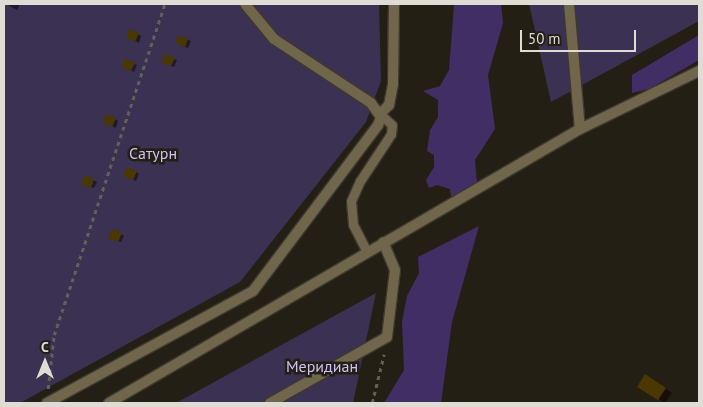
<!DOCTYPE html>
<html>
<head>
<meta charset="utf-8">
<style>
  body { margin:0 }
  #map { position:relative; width:703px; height:407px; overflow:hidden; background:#241f14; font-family:"PT Sans",sans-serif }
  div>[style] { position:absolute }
  .green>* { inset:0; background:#3b3153 }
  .water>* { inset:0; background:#412e64 }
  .shadow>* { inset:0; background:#0007 }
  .building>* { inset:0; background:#4a3800 }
  .path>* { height:2.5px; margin-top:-1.25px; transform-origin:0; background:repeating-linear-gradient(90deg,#646056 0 4px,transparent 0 8px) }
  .roads { filter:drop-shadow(1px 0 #3e392f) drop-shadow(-1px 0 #3e392f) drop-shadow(0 1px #3e392f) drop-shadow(0 -1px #3e392f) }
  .service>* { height:9px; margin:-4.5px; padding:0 4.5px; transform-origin:4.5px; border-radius:4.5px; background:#70664c }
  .minor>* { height:10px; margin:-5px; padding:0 5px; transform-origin:5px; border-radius:5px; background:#70664c }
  span { translate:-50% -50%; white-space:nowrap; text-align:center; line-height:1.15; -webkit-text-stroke:5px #241f14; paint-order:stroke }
  .park-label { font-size:16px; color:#d0c1f5 }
  .frame { position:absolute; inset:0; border:5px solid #dfdcd5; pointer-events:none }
  .north { position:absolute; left:20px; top:337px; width:50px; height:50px; -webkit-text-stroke:4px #241f14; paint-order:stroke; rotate:0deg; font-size:14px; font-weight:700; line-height:20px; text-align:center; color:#dfdcd5 }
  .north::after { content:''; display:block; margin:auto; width:18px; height:22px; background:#dfdcd5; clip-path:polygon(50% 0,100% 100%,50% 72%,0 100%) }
  .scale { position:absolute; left:520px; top:30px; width:116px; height:22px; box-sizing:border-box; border:2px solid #dfdcd5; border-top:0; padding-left:6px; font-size:15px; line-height:18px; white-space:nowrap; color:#dfdcd5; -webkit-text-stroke:4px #241f14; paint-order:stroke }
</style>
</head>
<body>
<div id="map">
  <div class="green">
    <div style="clip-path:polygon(4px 4px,379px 4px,381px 81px,366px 122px,240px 282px,20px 403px,4px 403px)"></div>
    <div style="clip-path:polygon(529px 4px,699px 4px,699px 21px,551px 102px)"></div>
    <div style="clip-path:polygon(376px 293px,353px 403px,176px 403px)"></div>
  </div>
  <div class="water">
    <div style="clip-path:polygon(454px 4px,501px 4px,503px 23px,488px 75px,495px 129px,475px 160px,477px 182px,451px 197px,450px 189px,437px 185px,429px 188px,426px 180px,434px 167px,434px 155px,427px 151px,430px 130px,438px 117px,438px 100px,423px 91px,440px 86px,449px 70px)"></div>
    <div style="clip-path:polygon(699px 35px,699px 60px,649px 89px,632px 93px,632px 75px)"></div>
    <div style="clip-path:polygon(479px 226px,452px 322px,441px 403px,384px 403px,404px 370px,402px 321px,407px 296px,419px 273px,418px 257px)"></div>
  </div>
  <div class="shadow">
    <div style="clip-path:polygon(6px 4px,20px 4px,17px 10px)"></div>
    <div style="clip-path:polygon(138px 34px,141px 36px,139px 43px,130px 39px)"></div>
    <div style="clip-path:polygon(180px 36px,191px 41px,188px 48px,180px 45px)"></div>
    <div style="clip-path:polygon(174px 59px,177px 60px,174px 67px,166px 64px)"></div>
    <div style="clip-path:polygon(134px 64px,137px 65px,134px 72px,126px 68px)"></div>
    <div style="clip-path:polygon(115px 119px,118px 121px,116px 128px,107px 124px)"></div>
    <div style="clip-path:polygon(136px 172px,139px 174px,136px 181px,128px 177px)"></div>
    <div style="clip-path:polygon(86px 176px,97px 182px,94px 188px,86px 185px)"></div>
    <div style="clip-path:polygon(121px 234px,124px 236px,121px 242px,113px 239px)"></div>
    <div style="clip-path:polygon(652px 380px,672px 393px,665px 403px,638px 386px)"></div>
  </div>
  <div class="building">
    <div style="clip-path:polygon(130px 29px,139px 33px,135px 42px,126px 38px)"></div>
    <div style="clip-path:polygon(179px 35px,188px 39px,185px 47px,175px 43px)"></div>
    <div style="clip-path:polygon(165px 54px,175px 58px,171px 66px,162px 63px)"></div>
    <div style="clip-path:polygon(125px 58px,135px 63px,131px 71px,121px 67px)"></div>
    <div style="clip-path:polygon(106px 114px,116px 118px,112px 127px,103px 123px)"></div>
    <div style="clip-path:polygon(127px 167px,137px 171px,133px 180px,123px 176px)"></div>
    <div style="clip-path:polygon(85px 175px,94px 179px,91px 188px,81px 184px)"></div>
    <div style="clip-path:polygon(112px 229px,122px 233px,118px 242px,108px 238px)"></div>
    <div style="clip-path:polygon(645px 374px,666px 388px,658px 400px,637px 387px)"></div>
  </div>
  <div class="path">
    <div style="left:48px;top:389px;width:54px;rotate:-83.7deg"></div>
    <div style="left:54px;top:335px;width:349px;rotate:-71.5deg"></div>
    <div style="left:372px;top:403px;width:50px;rotate:-76.2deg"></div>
  </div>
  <div class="roads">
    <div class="service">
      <div style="left:367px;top:252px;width:31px;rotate:-117deg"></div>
      <div style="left:353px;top:224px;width:23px;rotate:-95deg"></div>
      <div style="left:351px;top:201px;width:22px;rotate:-66deg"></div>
      <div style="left:360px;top:181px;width:56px;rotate:-56.6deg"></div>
      <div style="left:391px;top:134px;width:9px;rotate:-84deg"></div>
      <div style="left:392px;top:125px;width:16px;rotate:-137deg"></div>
    </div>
    <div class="minor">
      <div style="left:569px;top:4px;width:125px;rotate:85deg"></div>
      <div style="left:380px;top:114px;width:13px;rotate:-45deg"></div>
      <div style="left:389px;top:105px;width:21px;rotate:-79deg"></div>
      <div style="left:393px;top:84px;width:80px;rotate:-89.3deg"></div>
      <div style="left:47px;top:403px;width:234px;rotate:-28.5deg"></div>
      <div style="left:253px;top:291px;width:208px;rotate:-53deg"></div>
      <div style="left:378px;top:125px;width:9px;rotate:-69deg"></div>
      <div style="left:381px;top:117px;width:17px;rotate:-126deg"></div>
      <div style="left:371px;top:103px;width:116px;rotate:-146.6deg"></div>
      <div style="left:274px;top:39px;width:45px;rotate:-129.6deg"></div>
      <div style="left:109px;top:403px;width:545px;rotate:-30.19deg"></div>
      <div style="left:580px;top:129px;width:132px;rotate:-26deg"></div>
      <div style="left:270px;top:403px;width:134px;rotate:-29.4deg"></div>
      <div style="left:387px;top:337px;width:67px;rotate:-83.2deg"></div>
      <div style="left:395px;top:270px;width:30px;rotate:-113deg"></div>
    </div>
  </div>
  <div class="park-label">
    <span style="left:153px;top:153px">Сатурн</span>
    <span style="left:322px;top:366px">Меридиан</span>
  </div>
  <div class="frame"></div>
  <div class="north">С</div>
  <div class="scale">50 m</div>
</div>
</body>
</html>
